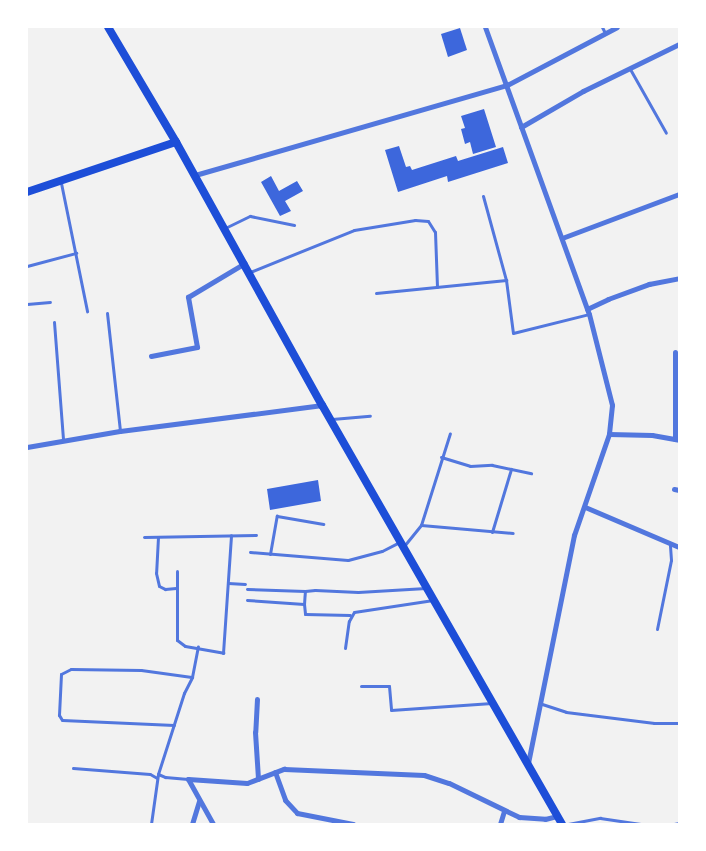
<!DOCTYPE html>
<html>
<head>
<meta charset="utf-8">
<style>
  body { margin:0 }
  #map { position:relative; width:706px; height:851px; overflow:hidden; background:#f2f2f2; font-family:Arial,sans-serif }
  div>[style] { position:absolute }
  .building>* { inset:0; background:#3d67dc }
  .service>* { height:3px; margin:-1.5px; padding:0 1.5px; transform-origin:1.5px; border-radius:1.5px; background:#5277de }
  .minor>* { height:5px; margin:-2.5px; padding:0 2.5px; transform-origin:2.5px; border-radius:2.5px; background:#5277de }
  .secondary>* { height:8px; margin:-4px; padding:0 4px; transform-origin:4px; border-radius:4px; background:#1d4ed8 }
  span { translate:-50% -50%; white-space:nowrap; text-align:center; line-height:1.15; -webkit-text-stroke:6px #fff; paint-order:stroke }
  .frame { position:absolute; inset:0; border:28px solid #fff; pointer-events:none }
</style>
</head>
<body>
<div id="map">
  <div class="building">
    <div style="clip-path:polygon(460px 28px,467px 50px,448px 57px,441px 34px)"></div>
    <div style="clip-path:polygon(484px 109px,496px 147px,473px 154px,470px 142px,465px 144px,461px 129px,465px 128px,461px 116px)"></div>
    <div style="clip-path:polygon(399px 146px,406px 167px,410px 166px,412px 170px,456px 156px,458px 161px,503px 147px,508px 163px,448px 182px,447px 176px,398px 192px,385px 150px)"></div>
    <div style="clip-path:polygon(271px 176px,279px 191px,297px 181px,303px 191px,285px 201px,291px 211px,280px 216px,261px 182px)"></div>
    <div style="clip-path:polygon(318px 480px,321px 501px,270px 510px,267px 489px)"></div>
  </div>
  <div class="service">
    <div style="left:602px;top:27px;width:7px;rotate:63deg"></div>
    <div style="left:630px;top:69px;width:73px;rotate:60.6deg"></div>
    <div style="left:61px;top:183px;width:131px;rotate:78.5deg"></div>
    <div style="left:483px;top:196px;width:87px;rotate:74.7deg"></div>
    <div style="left:225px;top:228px;width:28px;rotate:-26deg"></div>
    <div style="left:250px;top:216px;width:45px;rotate:11.6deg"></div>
    <div style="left:27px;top:266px;width:51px;rotate:-14.9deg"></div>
    <div style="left:250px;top:272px;width:112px;rotate:-22deg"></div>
    <div style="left:354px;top:230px;width:62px;rotate:-9.3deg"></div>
    <div style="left:415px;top:220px;width:13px;rotate:4deg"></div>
    <div style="left:428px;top:221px;width:13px;rotate:58deg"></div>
    <div style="left:435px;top:232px;width:55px;rotate:87.9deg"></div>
    <div style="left:376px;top:293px;width:131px;rotate:-5.7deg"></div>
    <div style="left:506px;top:280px;width:53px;rotate:82.5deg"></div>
    <div style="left:513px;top:333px;width:78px;rotate:-14deg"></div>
    <div style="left:27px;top:304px;width:23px;rotate:-5deg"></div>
    <div style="left:107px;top:313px;width:118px;rotate:83.7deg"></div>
    <div style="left:54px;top:322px;width:117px;rotate:85.6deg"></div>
    <div style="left:332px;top:419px;width:38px;rotate:-5deg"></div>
    <div style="left:441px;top:457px;width:30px;rotate:17deg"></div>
    <div style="left:470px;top:466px;width:22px;rotate:-3deg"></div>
    <div style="left:492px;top:465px;width:40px;rotate:12deg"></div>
    <div style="left:421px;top:525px;width:92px;rotate:5deg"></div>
    <div style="left:492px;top:532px;width:66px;rotate:-73.2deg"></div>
    <div style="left:144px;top:537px;width:112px;rotate:-1deg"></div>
    <div style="left:158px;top:537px;width:36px;rotate:93deg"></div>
    <div style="left:156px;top:573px;width:13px;rotate:77deg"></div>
    <div style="left:159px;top:586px;width:7px;rotate:27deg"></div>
    <div style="left:165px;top:589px;width:11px;rotate:-5deg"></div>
    <div style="left:404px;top:546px;width:27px;rotate:-51deg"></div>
    <div style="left:421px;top:525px;width:96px;rotate:-72.5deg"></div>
    <div style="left:250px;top:552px;width:98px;rotate:4.7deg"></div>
    <div style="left:348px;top:560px;width:35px;rotate:-15deg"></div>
    <div style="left:382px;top:551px;width:20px;rotate:-27deg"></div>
    <div style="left:270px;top:554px;width:39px;rotate:-80deg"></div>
    <div style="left:277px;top:516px;width:47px;rotate:9.9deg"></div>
    <div style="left:177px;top:571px;width:69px;rotate:90deg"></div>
    <div style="left:177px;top:640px;width:10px;rotate:37deg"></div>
    <div style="left:185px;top:646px;width:39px;rotate:10deg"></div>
    <div style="left:223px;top:653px;width:118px;rotate:-86.1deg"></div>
    <div style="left:228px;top:583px;width:17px;rotate:3deg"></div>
    <div style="left:247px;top:589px;width:58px;rotate:2deg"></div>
    <div style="left:247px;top:600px;width:57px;rotate:4deg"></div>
    <div style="left:304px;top:604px;width:10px;rotate:84deg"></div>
    <div style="left:305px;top:614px;width:45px;rotate:1.3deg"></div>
    <div style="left:304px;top:604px;width:13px;rotate:-86deg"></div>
    <div style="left:305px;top:591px;width:10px;rotate:-6deg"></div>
    <div style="left:315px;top:590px;width:43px;rotate:2.7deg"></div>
    <div style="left:358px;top:592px;width:68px;rotate:-3.4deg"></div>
    <div style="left:657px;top:629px;width:70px;rotate:-78.5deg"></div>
    <div style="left:671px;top:560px;width:16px;rotate:-94deg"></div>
    <div style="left:345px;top:648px;width:27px;rotate:-82deg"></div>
    <div style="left:349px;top:621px;width:10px;rotate:-61deg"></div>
    <div style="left:354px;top:612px;width:80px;rotate:-8.6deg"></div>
    <div style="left:361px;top:686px;width:28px"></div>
    <div style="left:389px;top:686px;width:24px;rotate:85deg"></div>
    <div style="left:391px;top:710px;width:101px;rotate:-4deg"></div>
    <div style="left:542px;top:704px;width:25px;rotate:18deg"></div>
    <div style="left:566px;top:712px;width:89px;rotate:7.1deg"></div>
    <div style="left:654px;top:723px;width:25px"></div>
    <div style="left:174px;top:725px;width:112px;rotate:-177.4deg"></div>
    <div style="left:62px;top:720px;width:6px;rotate:-121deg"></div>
    <div style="left:59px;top:715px;width:41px;rotate:-87.2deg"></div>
    <div style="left:61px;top:674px;width:11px;rotate:-27deg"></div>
    <div style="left:71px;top:669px;width:70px;rotate:0.8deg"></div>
    <div style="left:141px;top:670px;width:51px;rotate:7.8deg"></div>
    <div style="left:73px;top:768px;width:77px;rotate:4.5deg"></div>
    <div style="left:150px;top:774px;width:8px;rotate:30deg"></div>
    <div style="left:158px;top:774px;width:8px;rotate:23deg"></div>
    <div style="left:165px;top:777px;width:23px;rotate:5deg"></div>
    <div style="left:151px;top:824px;width:50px;rotate:-82deg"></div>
    <div style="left:158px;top:774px;width:85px;rotate:-72.2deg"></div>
    <div style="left:184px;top:693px;width:18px;rotate:-63deg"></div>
    <div style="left:192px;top:677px;width:31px;rotate:-79deg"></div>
    <div style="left:568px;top:824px;width:33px;rotate:-11deg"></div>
    <div style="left:600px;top:818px;width:41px;rotate:8.3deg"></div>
    <div style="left:674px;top:824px;width:5px;rotate:-11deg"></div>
  </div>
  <div class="minor">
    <div style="left:485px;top:27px;width:305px;rotate:70.1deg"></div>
    <div style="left:589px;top:314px;width:94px;rotate:75.8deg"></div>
    <div style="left:612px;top:405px;width:29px;rotate:96deg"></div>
    <div style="left:609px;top:434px;width:107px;rotate:109.1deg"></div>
    <div style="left:574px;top:535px;width:233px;rotate:101.4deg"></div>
    <div style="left:521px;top:127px;width:72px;rotate:-30.1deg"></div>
    <div style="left:583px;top:91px;width:107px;rotate:-26.1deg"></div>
    <div style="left:195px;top:175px;width:325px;rotate:-16.1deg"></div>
    <div style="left:507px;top:85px;width:124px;rotate:-27.8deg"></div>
    <div style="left:562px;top:238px;width:125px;rotate:-20.6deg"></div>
    <div style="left:587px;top:309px;width:23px;rotate:-25deg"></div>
    <div style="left:608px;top:299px;width:44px;rotate:-20.1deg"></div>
    <div style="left:649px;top:284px;width:31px;rotate:-11deg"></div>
    <div style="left:675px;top:352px;width:87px;rotate:90deg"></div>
    <div style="left:151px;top:356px;width:47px;rotate:-11.1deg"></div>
    <div style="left:197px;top:347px;width:51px;rotate:-100.2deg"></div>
    <div style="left:188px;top:297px;width:66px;rotate:-30.8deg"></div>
    <div style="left:609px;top:434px;width:43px;rotate:1.3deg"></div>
    <div style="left:652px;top:435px;width:27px;rotate:10deg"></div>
    <div style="left:27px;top:447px;width:94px;rotate:-9.8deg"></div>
    <div style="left:120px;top:431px;width:204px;rotate:-7.3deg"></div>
    <div style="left:674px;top:489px;width:5px;rotate:11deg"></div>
    <div style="left:585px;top:507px;width:102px;rotate:23.1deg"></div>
    <div style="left:257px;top:699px;width:33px;rotate:93deg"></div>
    <div style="left:255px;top:732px;width:47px;rotate:86.3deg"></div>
    <div style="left:275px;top:772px;width:30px;rotate:70deg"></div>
    <div style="left:285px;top:800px;width:18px;rotate:47deg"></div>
    <div style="left:297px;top:813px;width:57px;rotate:11.1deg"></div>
    <div style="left:188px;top:779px;width:59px;rotate:3.9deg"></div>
    <div style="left:247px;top:783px;width:40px;rotate:-21deg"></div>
    <div style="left:284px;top:769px;width:140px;rotate:2.5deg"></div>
    <div style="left:424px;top:775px;width:26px;rotate:18deg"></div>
    <div style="left:449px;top:783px;width:78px;rotate:25.9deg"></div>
    <div style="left:519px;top:817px;width:26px;rotate:4deg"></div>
    <div style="left:545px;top:819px;width:12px;rotate:-14deg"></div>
    <div style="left:188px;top:779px;width:51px;rotate:60.9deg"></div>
    <div style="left:192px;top:824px;width:24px;rotate:-73deg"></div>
    <div style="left:500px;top:824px;width:14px;rotate:-73deg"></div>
  </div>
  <div class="secondary">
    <div style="left:108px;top:27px;width:134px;rotate:59.4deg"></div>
    <div style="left:176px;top:142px;width:301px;rotate:61deg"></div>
    <div style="left:322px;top:405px;width:483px;rotate:60.2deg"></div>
    <div style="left:27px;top:192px;width:157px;rotate:-18.6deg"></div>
  </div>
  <div class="frame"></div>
</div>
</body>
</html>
